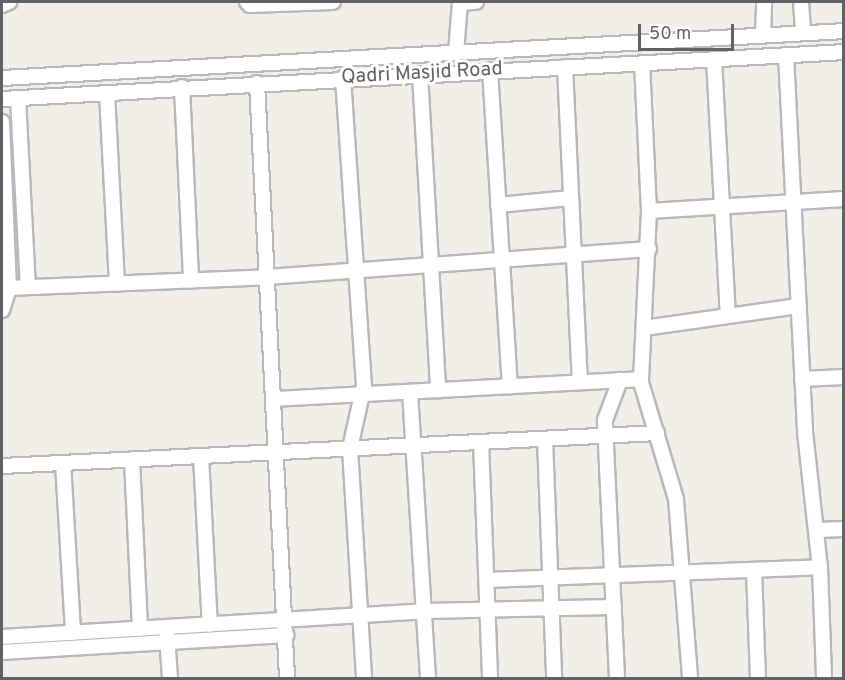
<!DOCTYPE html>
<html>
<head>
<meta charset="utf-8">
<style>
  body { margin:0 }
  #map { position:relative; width:845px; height:680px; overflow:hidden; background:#f1efe8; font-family:Overpass,sans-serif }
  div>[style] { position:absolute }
  .roads { filter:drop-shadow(2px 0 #b5b8bc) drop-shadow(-2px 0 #b5b8bc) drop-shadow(0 2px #b5b8bc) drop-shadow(0 -2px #b5b8bc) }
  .minor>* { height:14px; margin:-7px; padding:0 7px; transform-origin:7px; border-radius:7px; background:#fff }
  span { translate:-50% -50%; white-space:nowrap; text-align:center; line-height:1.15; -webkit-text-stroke:6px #fff; paint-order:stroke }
  .street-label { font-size:20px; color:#5f6368 }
  .frame { position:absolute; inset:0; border:3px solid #5f6368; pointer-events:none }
  .scale { position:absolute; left:638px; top:24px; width:96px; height:27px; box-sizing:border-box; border:3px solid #5f6368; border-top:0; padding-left:8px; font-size:18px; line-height:21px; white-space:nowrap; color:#5f6368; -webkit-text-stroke:4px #fff; paint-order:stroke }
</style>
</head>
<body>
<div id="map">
  <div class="roads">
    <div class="minor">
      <div style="left:247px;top:2px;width:4px;rotate:45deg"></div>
      <div style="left:250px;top:5px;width:83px;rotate:-2.1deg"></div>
      <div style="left:801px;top:2px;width:31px;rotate:86deg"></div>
      <div style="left:460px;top:3px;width:16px;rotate:-4deg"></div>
      <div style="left:2px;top:5px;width:8px;rotate:-23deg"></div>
      <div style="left:763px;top:35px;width:33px;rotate:-88deg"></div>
      <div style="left:456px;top:53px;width:51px;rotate:-85.5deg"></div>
      <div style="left:786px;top:55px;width:377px;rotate:87.1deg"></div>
      <div style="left:805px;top:432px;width:136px;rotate:83.7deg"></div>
      <div style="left:820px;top:567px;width:111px;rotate:87.9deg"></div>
      <div style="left:714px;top:59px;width:257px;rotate:86.9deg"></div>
      <div style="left:565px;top:67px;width:315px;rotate:87.3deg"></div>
      <div style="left:490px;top:70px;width:317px;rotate:86.4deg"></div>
      <div style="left:420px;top:74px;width:317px;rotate:86.7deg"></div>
      <div style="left:2px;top:78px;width:843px;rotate:-3.19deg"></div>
      <div style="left:343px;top:78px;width:308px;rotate:86.1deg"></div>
      <div style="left:364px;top:385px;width:65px;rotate:102.5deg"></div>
      <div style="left:350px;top:448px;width:230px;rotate:86.5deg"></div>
      <div style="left:257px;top:83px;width:596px;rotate:87.11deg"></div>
      <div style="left:182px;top:87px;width:194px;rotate:87.3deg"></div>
      <div style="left:107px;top:93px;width:191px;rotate:87deg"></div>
      <div style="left:18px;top:98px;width:189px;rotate:87deg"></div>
      <div style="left:2px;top:99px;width:843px;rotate:-3.19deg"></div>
      <div style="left:2px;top:122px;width:166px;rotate:87.6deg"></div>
      <div style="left:498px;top:205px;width:73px;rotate:-5.5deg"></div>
      <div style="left:649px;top:211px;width:195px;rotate:-3.5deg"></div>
      <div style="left:2px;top:310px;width:23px;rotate:-72deg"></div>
      <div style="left:9px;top:288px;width:258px;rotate:-2.4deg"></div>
      <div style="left:267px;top:277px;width:383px;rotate:-4.2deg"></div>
      <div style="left:644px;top:328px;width:156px;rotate:-8.1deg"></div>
      <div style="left:802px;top:379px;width:42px;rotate:-2.7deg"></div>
      <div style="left:641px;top:380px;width:169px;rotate:-87.3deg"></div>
      <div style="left:649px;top:211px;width:148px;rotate:-92.7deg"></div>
      <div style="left:410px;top:392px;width:287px;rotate:86.4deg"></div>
      <div style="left:274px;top:399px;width:367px;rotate:-3.1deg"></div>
      <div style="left:640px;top:379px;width:125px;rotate:73.3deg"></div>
      <div style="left:676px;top:499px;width:180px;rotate:85.5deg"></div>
      <div style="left:545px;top:439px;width:239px;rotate:87.8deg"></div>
      <div style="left:481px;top:442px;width:236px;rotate:87.8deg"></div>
      <div style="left:201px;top:456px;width:169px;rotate:87deg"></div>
      <div style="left:132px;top:459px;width:170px;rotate:87.3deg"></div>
      <div style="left:63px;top:463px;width:170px;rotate:86.6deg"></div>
      <div style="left:2px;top:466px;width:656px;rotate:-2.88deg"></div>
      <div style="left:817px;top:530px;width:27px;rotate:-2deg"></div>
      <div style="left:754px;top:570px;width:108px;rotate:87.9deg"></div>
      <div style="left:487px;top:580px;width:333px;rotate:-2.2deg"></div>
      <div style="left:167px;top:636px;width:42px;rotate:85.9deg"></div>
      <div style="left:2px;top:637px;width:423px;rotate:-3.5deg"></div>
      <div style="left:424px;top:611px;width:190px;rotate:-1.2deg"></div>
      <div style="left:2px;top:652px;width:285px;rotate:-3.4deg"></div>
      <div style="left:617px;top:678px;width:258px;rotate:-92.7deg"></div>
      <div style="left:605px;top:420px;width:43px;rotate:-69.4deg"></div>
    </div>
  </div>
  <div class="street-label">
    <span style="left:422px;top:74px;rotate:-3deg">Qadri Masjid Road</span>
  </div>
  <div class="frame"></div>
  <div class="scale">50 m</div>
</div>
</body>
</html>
